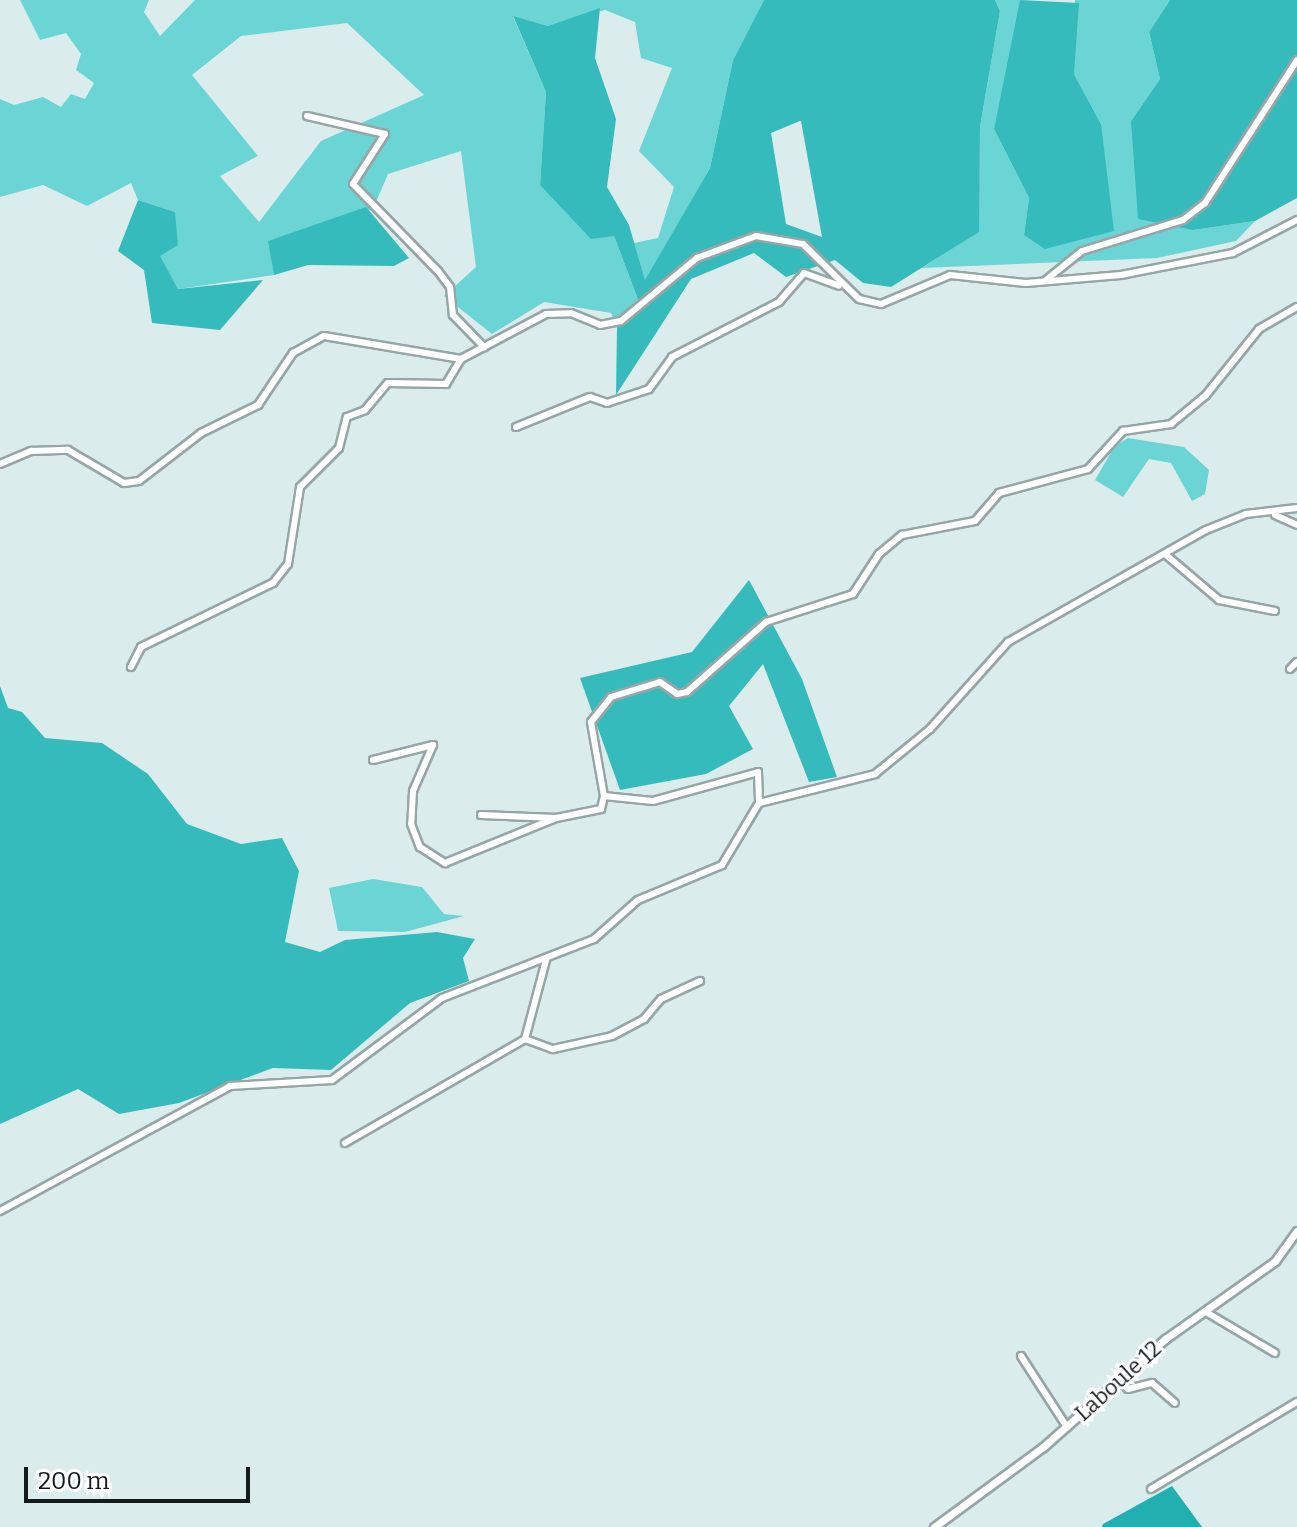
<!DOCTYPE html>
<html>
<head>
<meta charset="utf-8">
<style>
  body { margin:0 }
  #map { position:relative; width:1297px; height:1527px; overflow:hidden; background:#dbecec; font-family:Bitter,serif }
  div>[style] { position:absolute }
  .green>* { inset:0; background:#6bd5d6 }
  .forest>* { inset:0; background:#36bbbc }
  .water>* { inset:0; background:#22afb0 }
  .roads { filter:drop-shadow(2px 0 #96a6a6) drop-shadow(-2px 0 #96a6a6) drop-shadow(0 2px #96a6a6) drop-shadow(0 -2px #96a6a6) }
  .minor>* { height:6px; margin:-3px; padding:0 3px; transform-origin:3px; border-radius:3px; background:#fff }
  .tertiary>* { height:7px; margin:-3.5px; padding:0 3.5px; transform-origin:3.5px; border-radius:3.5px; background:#fff }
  span { translate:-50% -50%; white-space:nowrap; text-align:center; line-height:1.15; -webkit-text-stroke:6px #fff; paint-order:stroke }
  .street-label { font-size:22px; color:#151b1b }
  .scale { position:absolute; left:24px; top:1467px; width:226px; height:36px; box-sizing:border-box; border:4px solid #151b1b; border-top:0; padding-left:10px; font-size:24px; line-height:28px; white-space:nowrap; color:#151b1b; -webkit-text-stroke:6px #fff; paint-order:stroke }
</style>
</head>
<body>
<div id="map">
  <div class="green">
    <div style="clip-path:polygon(evenodd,20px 0,149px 0,144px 12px,160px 36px,195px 0,764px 0,733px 60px,710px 168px,645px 281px,634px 243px,658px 238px,674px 187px,639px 151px,672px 68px,641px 58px,635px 22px,605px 10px,548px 26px,513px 17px,546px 92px,540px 185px,614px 236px,642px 310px,617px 327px,611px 313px,544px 302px,492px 334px,444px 296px,476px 267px,461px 151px,388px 174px,373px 209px,269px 241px,274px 275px,178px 289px,159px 256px,175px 212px,138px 200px,131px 183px,87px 206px,43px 185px,0 197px,0 99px,14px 105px,43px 97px,61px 107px,71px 94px,85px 99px,94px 83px,76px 70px,81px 54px,66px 33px,40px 40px,20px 0,347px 23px,424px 95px,321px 141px,259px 222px,220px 176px,258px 156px,192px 75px,241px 36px,347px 23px)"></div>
    <div style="clip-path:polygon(995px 0,1020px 0,1022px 6px,994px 129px,1029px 198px,1024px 235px,1101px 124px,1074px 74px,1075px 0,1170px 0,1149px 32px,1160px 79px,1131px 121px,1193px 230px,1255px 221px,1236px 241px,1157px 258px,922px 268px,978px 232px,980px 127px,1000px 11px)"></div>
    <div style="clip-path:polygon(1128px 438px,1184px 447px,1209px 470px,1205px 494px,1192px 501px,1171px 463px,1149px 459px,1123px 497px,1095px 480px,1114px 447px)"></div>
    <div style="clip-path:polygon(373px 879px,422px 887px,444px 914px,464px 916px,405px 932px,338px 931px,329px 888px)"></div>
  </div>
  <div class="forest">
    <div style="clip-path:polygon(evenodd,764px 0,995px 0,1000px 11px,980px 127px,979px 232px,891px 287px,863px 283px,835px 260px,786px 277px,754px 253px,691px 279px,616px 395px,617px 327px,642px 310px,614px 236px,591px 239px,540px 185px,546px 92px,513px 16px,548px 26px,600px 8px,595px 58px,616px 119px,607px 187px,629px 225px,645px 280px,710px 168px,733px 60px,764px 0,800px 121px,801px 121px,822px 237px,786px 224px,771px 133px,800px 121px)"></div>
    <div style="clip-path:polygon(1020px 0,1079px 3px,1074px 74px,1101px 124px,1114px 231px,1045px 249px,1024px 235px,1029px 198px,994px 129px)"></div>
    <div style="clip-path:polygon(1170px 0,1297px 0,1297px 198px,1255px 221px,1193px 230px,1138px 219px,1131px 121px,1160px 79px,1149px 32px)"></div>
    <div style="clip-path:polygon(138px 200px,175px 212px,178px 245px,160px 256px,178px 289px,263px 280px,220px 330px,152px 323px,144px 270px,118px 251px)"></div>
    <div style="clip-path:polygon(366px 207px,409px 258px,394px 266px,308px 265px,274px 275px,268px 241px)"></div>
    <div style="clip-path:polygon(749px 580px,802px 679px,837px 777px,809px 782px,763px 664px,729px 706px,753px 749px,706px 774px,620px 790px,580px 678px,692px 652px)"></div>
    <div style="clip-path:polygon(0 686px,8px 708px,22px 712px,45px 738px,102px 743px,148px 774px,187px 824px,241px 844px,282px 838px,299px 871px,285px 942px,320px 952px,345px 940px,437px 932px,475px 939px,463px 958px,469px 981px,410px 1003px,331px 1070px,273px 1068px,179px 1103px,119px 1114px,78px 1089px,0 1124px)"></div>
  </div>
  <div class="water">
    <div style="clip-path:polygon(1172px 1486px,1202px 1527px,1102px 1527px,1103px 1524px)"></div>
  </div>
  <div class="roads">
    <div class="minor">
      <div style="left:307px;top:116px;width:80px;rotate:13deg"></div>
      <div style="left:385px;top:134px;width:59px;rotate:122.6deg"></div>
      <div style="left:353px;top:184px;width:122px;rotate:45.7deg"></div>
      <div style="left:438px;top:271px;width:20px;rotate:53deg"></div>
      <div style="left:450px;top:287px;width:28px;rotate:84deg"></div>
      <div style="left:453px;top:315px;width:45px;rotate:45.9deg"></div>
      <div style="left:1046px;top:280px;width:46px;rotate:-38.9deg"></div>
      <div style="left:1082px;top:251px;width:106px;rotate:-17.1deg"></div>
      <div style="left:1183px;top:220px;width:28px;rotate:-38deg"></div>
      <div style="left:1205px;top:203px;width:170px;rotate:-57.2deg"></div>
      <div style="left:516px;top:427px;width:80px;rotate:-22.1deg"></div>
      <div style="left:590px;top:397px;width:18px;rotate:19deg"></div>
      <div style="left:607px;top:403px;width:44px;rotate:-18.4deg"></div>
      <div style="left:649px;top:389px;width:39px;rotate:-54deg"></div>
      <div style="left:672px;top:357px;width:120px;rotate:-27.2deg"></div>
      <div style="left:779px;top:302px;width:38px;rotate:-49deg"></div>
      <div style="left:804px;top:273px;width:37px;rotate:20deg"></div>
      <div style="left:0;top:464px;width:34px;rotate:-23deg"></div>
      <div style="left:31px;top:451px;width:37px;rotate:-2deg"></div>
      <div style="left:68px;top:450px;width:65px;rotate:30.5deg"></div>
      <div style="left:124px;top:483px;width:15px;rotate:-8deg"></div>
      <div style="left:139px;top:481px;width:78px;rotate:-37.7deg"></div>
      <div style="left:201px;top:433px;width:64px;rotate:-26.2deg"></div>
      <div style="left:258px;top:405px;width:63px;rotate:-56.1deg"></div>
      <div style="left:293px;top:353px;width:35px;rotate:-29deg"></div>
      <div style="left:324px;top:336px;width:139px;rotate:9.5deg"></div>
      <div style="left:461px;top:359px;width:96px;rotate:-27.9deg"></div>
      <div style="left:546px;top:314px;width:25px;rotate:-2deg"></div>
      <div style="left:571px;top:313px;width:31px;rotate:22deg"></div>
      <div style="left:600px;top:325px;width:21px;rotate:-11deg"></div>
      <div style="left:621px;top:321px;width:99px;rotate:-39.7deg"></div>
      <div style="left:697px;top:258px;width:63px;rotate:-20.4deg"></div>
      <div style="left:756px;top:236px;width:48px;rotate:9.7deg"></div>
      <div style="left:803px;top:244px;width:78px;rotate:44.5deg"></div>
      <div style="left:859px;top:299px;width:23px;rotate:13deg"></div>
      <div style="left:881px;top:304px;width:75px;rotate:-22.8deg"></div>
      <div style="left:950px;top:275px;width:76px;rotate:6deg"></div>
      <div style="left:1026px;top:283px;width:95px;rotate:-4.8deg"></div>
      <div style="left:1121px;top:275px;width:114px;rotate:-11.1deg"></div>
      <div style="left:1233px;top:253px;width:72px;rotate:-27.3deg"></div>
      <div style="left:1275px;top:515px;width:24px;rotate:24deg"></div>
      <div style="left:1165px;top:554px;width:71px;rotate:40.4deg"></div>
      <div style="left:1219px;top:600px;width:57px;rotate:11.1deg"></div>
      <div style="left:131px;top:667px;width:22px;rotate:-63deg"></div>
      <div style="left:141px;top:647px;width:147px;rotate:-25.9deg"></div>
      <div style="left:273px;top:583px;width:24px;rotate:-52deg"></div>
      <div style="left:288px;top:564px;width:78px;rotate:-81.1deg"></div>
      <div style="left:300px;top:487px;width:55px;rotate:-45deg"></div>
      <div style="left:339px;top:448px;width:32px;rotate:-76deg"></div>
      <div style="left:347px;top:417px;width:19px;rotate:-21deg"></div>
      <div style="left:365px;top:410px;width:35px;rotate:-50deg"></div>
      <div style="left:388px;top:383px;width:58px;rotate:1deg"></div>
      <div style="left:446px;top:384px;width:29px;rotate:-59deg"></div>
      <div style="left:1290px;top:669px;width:10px;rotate:-45deg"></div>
      <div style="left:373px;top:760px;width:62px;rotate:-14deg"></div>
      <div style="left:433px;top:745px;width:50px;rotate:113.5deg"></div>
      <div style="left:413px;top:791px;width:33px;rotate:93deg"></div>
      <div style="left:411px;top:824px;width:25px;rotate:69deg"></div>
      <div style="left:420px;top:847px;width:30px;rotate:33deg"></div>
      <div style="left:445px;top:863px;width:120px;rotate:-22.1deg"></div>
      <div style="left:604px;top:796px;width:75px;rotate:-100deg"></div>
      <div style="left:591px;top:722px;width:32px;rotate:-51deg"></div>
      <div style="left:611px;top:697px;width:51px;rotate:-17deg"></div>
      <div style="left:660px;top:682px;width:21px;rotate:35deg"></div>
      <div style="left:677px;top:694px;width:10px;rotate:-11deg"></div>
      <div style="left:687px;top:692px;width:106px;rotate:-41.5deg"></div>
      <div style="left:766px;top:622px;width:91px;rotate:-17.8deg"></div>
      <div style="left:853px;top:594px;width:48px;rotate:-57deg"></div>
      <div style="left:879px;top:554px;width:30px;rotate:-40deg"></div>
      <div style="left:902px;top:535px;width:74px;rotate:-10.9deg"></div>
      <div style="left:975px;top:521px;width:37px;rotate:-49deg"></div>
      <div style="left:999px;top:493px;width:92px;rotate:-15.1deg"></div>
      <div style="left:1088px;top:469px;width:52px;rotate:-47.4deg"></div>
      <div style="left:1123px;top:431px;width:49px;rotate:-8.3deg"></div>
      <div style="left:1171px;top:424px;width:45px;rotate:-39.6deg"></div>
      <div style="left:1206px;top:395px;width:85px;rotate:-51.2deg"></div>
      <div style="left:1259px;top:329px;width:44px;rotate:-30.1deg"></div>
      <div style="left:481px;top:815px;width:75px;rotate:2.3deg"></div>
      <div style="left:556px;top:818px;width:46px;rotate:-11.3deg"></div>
      <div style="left:601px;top:809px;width:13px;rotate:-77deg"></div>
      <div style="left:604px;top:796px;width:49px;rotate:5.8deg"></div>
      <div style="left:653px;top:801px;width:109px;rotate:-15.4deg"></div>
      <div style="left:758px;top:772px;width:31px;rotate:88deg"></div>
      <div style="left:525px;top:1039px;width:30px;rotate:20deg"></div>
      <div style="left:553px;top:1049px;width:60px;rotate:-12.4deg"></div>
      <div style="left:612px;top:1036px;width:36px;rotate:-28deg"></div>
      <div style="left:644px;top:1019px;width:26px;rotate:-50deg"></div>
      <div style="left:661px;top:999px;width:43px;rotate:-24.8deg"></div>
      <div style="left:345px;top:1143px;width:208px;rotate:-30deg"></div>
      <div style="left:525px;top:1039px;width:82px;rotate:-75.1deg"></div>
      <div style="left:0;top:1211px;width:262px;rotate:-28.5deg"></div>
      <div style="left:230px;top:1086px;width:102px;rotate:-3.4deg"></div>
      <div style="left:332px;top:1080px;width:137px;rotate:-36.7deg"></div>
      <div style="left:442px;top:998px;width:163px;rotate:-21.2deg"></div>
      <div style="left:594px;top:939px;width:59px;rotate:-41.6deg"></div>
      <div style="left:638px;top:900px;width:91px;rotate:-22.6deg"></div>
      <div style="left:722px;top:865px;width:72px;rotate:-59.2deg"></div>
      <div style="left:759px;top:803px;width:120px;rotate:-14deg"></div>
      <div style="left:875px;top:774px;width:71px;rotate:-39.3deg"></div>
      <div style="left:930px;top:729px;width:117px;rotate:-48.1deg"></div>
      <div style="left:1008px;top:642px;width:227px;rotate:-29.5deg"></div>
      <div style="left:1206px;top:530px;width:43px;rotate:-21.8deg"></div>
      <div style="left:1246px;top:514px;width:51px;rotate:-6.7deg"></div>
      <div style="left:1206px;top:1312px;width:80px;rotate:30.7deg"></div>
      <div style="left:1021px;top:1356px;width:85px;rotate:57.1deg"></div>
      <div style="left:1118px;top:1379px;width:14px;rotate:45deg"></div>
      <div style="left:1128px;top:1389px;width:25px;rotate:-14deg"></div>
      <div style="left:1152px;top:1383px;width:30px;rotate:41deg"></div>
      <div style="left:1151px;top:1489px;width:170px;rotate:-30.8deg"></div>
    </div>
    <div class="tertiary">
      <div style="left:934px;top:1527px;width:135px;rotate:-36.3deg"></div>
      <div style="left:1043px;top:1447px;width:163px;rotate:-41.5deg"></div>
      <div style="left:1165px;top:1339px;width:135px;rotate:-35.3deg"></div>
      <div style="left:1275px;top:1261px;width:37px;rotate:-54deg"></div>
    </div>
  </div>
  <div class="street-label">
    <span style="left:1118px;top:1381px;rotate:-42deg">Laboule 12</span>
  </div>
  <div class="scale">200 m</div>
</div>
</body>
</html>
